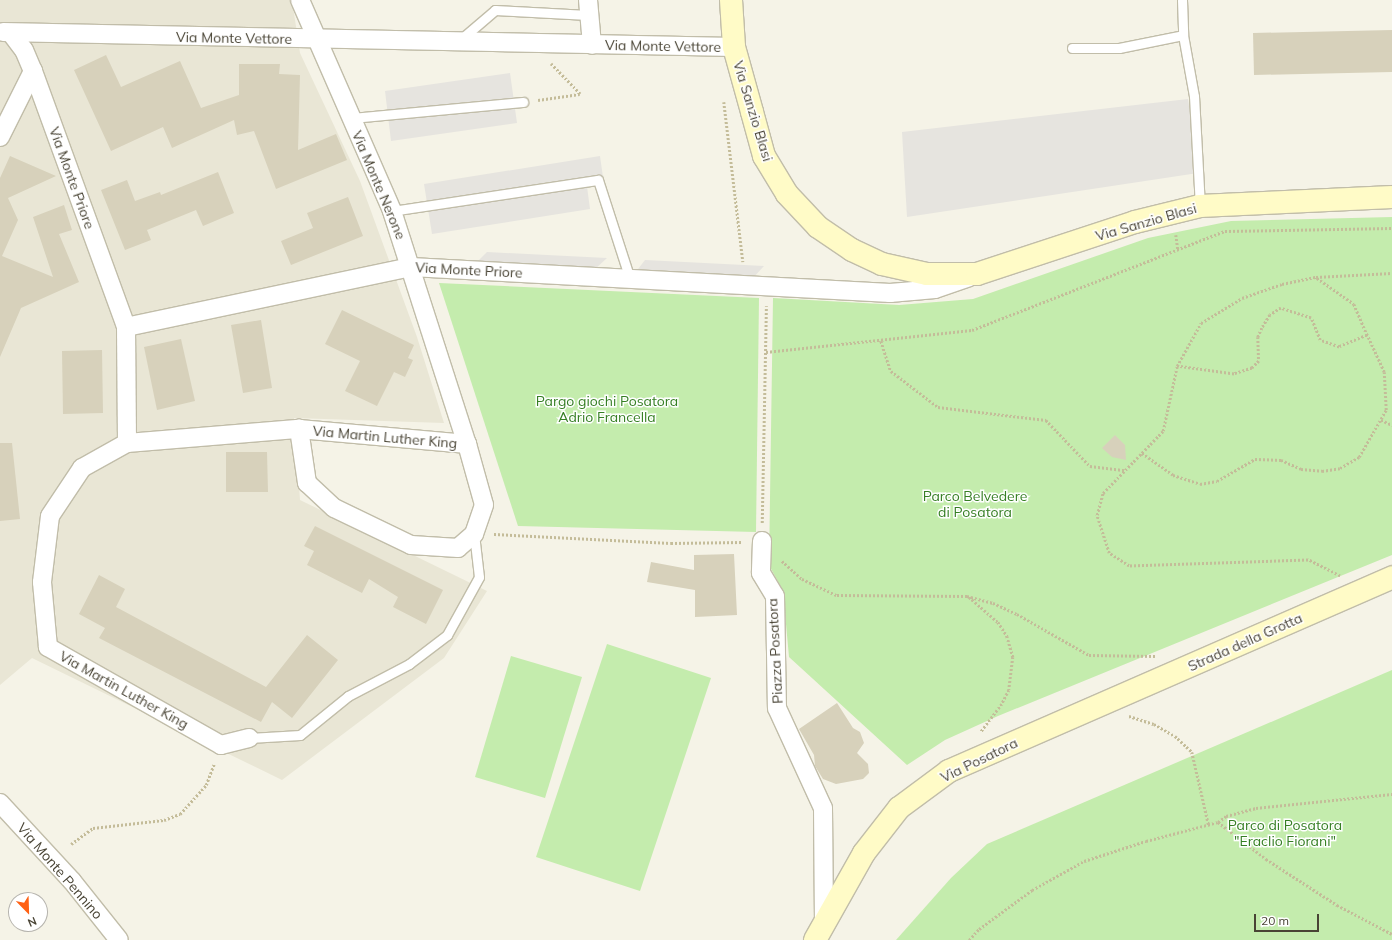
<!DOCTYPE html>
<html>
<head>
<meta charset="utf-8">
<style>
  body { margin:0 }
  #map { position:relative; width:1392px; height:940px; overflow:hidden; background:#f5f3e7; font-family:Mulish,sans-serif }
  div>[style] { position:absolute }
  .residential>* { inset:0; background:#e9e6d5 }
  .green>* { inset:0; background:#c4ecad }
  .parking>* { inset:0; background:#e6e4df }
  .building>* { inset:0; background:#d7d1bb }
  .path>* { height:2.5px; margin-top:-1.25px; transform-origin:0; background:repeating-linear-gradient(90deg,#c4bc99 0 2px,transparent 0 4px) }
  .roads { filter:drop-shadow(1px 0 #c1bda9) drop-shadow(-1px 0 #c1bda9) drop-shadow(0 1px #c1bda9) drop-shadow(0 -1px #c1bda9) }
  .lane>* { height:9px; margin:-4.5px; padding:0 4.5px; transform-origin:4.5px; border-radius:4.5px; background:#fff }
  .street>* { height:18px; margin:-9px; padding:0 9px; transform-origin:9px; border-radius:9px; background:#fff }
  .secondary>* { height:22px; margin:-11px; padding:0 11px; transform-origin:11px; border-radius:11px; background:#fffbc7 }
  span { translate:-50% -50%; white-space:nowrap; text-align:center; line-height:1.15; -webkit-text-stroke:3px #fff; paint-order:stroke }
  .street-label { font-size:14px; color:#494435 }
  .park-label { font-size:14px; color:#367f24 }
  .north { position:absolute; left:8px; top:892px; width:40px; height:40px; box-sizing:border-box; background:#fff; border:1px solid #b6b4ae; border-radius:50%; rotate:157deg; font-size:11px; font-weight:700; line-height:16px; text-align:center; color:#494435 }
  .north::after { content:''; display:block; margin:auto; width:14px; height:18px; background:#ff6114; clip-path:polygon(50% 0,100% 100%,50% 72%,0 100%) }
  .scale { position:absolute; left:1254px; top:914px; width:65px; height:18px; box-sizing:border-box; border:2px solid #494435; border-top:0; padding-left:5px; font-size:12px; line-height:14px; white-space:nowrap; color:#494435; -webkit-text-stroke:3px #fff; paint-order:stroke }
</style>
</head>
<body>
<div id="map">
  <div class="residential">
    <div style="clip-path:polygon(0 0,292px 0,300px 53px,360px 181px,417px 337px,444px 423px,294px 418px,300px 500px,487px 591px,444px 658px,282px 780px,32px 658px,0 685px)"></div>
  </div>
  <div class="green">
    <div style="clip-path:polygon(1392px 217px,1392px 555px,998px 716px,945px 740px,907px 765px,789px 657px,783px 591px,769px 565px,773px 298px,899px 305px,973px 299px,1148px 238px,1231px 221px)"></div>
    <div style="clip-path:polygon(439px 283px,759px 298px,756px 532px,518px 526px)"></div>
    <div style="clip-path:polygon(607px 644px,711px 678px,640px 891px,536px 857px)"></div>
    <div style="clip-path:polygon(511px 656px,582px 677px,545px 798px,475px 777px)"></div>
    <div style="clip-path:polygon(1392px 670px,1392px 940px,896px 940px,951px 878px,987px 844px)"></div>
  </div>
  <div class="parking">
    <div style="clip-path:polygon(510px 73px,517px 123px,391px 141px,385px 91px)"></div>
    <div style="clip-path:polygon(1188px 99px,1198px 173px,907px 217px,902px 132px)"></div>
    <div style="clip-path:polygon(600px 156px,603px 177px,586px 179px,590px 209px,432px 234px,424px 184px)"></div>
    <div style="clip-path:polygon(487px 252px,607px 258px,594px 270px,475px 264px)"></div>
    <div style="clip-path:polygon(645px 260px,764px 266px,752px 279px,635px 273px)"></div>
  </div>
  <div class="building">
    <div style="clip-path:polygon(1392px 30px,1392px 72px,1254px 75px,1253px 33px)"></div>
    <div style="clip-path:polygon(106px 55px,121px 87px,180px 61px,201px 108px,239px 95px,239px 64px,280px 64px,279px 74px,300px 75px,298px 150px,336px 134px,347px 160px,276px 189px,254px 131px,237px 135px,234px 120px,172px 148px,163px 127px,111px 151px,74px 70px)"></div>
    <div style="clip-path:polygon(10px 156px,56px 176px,8px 198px,18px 220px,2px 256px,53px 277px,33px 217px,64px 205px,72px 230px,59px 234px,79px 282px,21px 308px,0 357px,0 178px)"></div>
    <div style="clip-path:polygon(218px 172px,234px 213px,203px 226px,196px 210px,147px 230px,151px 240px,125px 250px,101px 190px,127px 180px,135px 201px,160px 192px,161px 195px)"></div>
    <div style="clip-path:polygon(348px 197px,363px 236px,291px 265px,281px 241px,313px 228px,307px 213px)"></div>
    <div style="clip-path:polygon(342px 310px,414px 345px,408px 358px,413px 360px,405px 377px,394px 372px,377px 406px,345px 391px,360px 361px,325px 344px)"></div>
    <div style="clip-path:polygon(261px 320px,272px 388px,243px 393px,231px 325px)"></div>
    <div style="clip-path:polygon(181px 339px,195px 401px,157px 410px,144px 347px)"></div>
    <div style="clip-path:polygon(102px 350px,103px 413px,63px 414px,62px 351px)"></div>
    <div style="clip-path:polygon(1115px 435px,1125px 445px,1126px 460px,1112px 457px,1102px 448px)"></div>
    <div style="clip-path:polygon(0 443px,12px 443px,20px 519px,0 521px)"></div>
    <div style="clip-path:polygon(226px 452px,267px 452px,268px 492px,226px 492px)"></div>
    <div style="clip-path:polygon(315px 526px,443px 590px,426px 624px,393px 607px,398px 597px,369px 579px,362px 593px,307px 565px,314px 551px,304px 546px)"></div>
    <div style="clip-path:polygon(734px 554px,737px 615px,695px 617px,695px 590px,647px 582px,651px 562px,694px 570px,694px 555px)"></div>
    <div style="clip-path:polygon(99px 575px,125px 589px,116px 607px,266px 687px,307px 635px,338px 660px,292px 718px,272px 702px,261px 722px,99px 638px,105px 628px,79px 614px)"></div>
    <div style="clip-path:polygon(837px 703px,853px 728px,860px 732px,864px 743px,857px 753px,868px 764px,869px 773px,863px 779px,836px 784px,823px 779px,815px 766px,814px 755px,799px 729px)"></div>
  </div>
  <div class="path">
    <div style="left:538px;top:100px;width:42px;rotate:-8.1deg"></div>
    <div style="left:580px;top:94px;width:42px;rotate:-134deg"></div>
    <div style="left:724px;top:102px;width:161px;rotate:83.2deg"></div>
    <div style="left:1176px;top:235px;width:14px;rotate:82deg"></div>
    <div style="left:1317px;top:278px;width:45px;rotate:35.1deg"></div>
    <div style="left:1354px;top:304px;width:34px;rotate:67deg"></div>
    <div style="left:881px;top:341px;width:32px;rotate:72deg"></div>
    <div style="left:891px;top:371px;width:59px;rotate:37.5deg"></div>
    <div style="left:938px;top:407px;width:109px;rotate:6.9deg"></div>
    <div style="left:1046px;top:420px;width:64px;rotate:46.3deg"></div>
    <div style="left:1090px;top:466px;width:35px;rotate:7deg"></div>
    <div style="left:766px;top:352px;width:207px;rotate:-6.1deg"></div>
    <div style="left:972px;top:330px;width:272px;rotate:-21.4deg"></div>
    <div style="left:1225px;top:231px;width:167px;rotate:-1deg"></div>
    <div style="left:1381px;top:420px;width:12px;rotate:24deg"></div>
    <div style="left:1142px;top:453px;width:38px;rotate:35deg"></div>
    <div style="left:1173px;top:475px;width:28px;rotate:18deg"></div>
    <div style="left:1200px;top:484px;width:17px;rotate:-10deg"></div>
    <div style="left:1217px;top:481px;width:44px;rotate:-30.1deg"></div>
    <div style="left:1255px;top:459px;width:26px;rotate:2deg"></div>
    <div style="left:1281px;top:460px;width:22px;rotate:24deg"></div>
    <div style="left:1301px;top:469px;width:21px;rotate:5deg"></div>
    <div style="left:1322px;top:471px;width:18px;rotate:-9deg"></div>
    <div style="left:1340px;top:468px;width:22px;rotate:-30deg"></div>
    <div style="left:1359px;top:457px;width:54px;rotate:-60.1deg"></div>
    <div style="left:1386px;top:410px;width:38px;rotate:-93deg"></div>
    <div style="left:1384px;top:372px;width:41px;rotate:-114.7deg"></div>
    <div style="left:1367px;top:335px;width:30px;rotate:157deg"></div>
    <div style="left:1339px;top:347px;width:20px;rotate:-160deg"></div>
    <div style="left:1320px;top:340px;width:24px;rotate:-112deg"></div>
    <div style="left:1311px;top:318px;width:32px;rotate:-162deg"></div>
    <div style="left:1281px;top:308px;width:13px;rotate:148deg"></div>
    <div style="left:1270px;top:315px;width:15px;rotate:122deg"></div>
    <div style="left:1262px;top:328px;width:10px;rotate:114deg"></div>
    <div style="left:1258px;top:337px;width:24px;rotate:88deg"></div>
    <div style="left:1259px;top:361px;width:10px;rotate:135deg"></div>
    <div style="left:1252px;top:368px;width:19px;rotate:162deg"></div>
    <div style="left:1234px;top:374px;width:58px;rotate:-172deg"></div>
    <div style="left:762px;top:523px;width:217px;rotate:-88.9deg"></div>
    <div style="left:494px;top:534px;width:177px;rotate:2.9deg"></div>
    <div style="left:671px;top:543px;width:72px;rotate:-0.8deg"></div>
    <div style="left:782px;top:561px;width:27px;rotate:42deg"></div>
    <div style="left:802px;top:579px;width:38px;rotate:25deg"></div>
    <div style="left:837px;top:595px;width:130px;rotate:0.4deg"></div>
    <div style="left:967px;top:596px;width:27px;rotate:15deg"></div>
    <div style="left:993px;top:603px;width:26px;rotate:25deg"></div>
    <div style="left:1017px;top:614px;width:83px;rotate:29.7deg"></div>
    <div style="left:1089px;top:655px;width:66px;rotate:0.9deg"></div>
    <div style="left:1340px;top:576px;width:36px;rotate:-153deg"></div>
    <div style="left:1308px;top:560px;width:179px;rotate:178.1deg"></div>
    <div style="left:1129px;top:566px;width:24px;rotate:-147deg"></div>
    <div style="left:1109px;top:553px;width:40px;rotate:-108deg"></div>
    <div style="left:1097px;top:515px;width:23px;rotate:-75deg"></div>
    <div style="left:1103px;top:493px;width:86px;rotate:-45.9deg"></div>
    <div style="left:1163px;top:431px;width:66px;rotate:-77.8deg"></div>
    <div style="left:1177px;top:366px;width:49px;rotate:-60.8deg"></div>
    <div style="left:1201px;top:323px;width:48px;rotate:-31.4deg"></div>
    <div style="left:1242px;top:298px;width:42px;rotate:-19.3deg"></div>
    <div style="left:1282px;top:284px;width:35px;rotate:-12deg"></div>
    <div style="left:1316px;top:277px;width:76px;rotate:-3deg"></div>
    <div style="left:969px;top:597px;width:38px;rotate:41deg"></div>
    <div style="left:998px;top:622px;width:17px;rotate:57deg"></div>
    <div style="left:1007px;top:636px;width:22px;rotate:74deg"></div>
    <div style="left:1013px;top:657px;width:33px;rotate:97deg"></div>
    <div style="left:1009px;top:690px;width:16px;rotate:117deg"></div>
    <div style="left:1002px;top:704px;width:35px;rotate:127deg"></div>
    <div style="left:1129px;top:716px;width:26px;rotate:18deg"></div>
    <div style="left:1154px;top:724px;width:24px;rotate:30deg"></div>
    <div style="left:1175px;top:736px;width:23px;rotate:43deg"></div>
    <div style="left:1192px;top:752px;width:76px;rotate:77.1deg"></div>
    <div style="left:1218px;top:822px;width:10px;rotate:-37deg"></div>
    <div style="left:1226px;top:816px;width:31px;rotate:-15deg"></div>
    <div style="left:1256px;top:808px;width:137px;rotate:-5.9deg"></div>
    <div style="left:71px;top:844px;width:27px;rotate:-36deg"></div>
    <div style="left:93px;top:828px;width:71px;rotate:-6.4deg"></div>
    <div style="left:164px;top:820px;width:17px;rotate:-21deg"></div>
    <div style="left:180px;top:814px;width:39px;rotate:-48deg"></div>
    <div style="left:206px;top:785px;width:22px;rotate:-69deg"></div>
    <div style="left:969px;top:940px;width:15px;rotate:-48deg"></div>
    <div style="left:979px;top:929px;width:66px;rotate:-36.3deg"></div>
    <div style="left:1032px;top:890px;width:60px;rotate:-29.1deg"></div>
    <div style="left:1084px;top:861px;width:65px;rotate:-17.9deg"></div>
    <div style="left:1146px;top:841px;width:74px;rotate:-14.8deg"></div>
    <div style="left:1218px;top:822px;width:61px;rotate:37.6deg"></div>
    <div style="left:1266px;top:859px;width:85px;rotate:32.9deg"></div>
    <div style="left:1337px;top:905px;width:62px;rotate:27.8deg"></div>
  </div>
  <div class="roads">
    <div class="lane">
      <div style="left:1182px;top:0;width:35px;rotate:88deg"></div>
      <div style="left:1183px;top:35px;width:62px;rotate:79.8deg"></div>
      <div style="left:1194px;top:96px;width:110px;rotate:86.9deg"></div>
      <div style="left:460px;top:40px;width:46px;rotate:-40.6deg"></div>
      <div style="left:495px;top:10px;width:93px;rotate:3.1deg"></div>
      <div style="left:1072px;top:48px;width:47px"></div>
      <div style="left:1119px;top:48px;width:65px;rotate:-11.5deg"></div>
      <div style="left:351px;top:118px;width:173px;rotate:-5.3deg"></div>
      <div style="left:392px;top:211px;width:208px;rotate:-8.6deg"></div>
      <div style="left:598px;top:180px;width:104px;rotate:72.1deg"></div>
      <div style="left:249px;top:738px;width:51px;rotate:-3.4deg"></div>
      <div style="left:300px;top:735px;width:62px;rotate:-39.1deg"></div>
      <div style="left:348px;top:696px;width:69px;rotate:-27.7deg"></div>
      <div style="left:409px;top:664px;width:48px;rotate:-37.3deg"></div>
      <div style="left:447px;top:635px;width:66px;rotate:-61.1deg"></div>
      <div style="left:479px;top:577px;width:43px;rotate:-96.6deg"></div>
    </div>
    <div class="street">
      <div style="left:300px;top:0;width:230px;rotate:66.4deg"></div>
      <div style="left:392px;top:211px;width:245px;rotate:72.2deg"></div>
      <div style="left:588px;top:0;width:45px;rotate:84.9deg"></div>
      <div style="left:3px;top:32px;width:731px;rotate:1.18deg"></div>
      <div style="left:11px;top:33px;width:21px;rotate:53deg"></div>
      <div style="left:24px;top:50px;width:23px;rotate:67deg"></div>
      <div style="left:33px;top:71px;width:272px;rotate:70deg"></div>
      <div style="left:126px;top:327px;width:291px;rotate:-11.9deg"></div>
      <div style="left:411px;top:267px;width:480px;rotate:3.1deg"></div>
      <div style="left:890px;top:293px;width:45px;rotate:-5.1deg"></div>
      <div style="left:935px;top:289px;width:36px;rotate:-19deg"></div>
      <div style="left:0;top:137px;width:74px;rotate:-63.4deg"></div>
      <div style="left:126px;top:327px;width:116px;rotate:89.5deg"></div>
      <div style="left:762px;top:541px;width:32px;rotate:92deg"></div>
      <div style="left:761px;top:573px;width:27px;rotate:59deg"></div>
      <div style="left:775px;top:596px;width:112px;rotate:89deg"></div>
      <div style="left:777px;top:708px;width:110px;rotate:65.3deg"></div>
      <div style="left:823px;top:808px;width:114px;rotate:89.5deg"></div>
      <div style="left:249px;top:738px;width:29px;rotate:166deg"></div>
      <div style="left:221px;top:745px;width:199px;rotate:-150.5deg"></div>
      <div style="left:48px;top:647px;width:65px;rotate:-95.3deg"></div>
      <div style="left:42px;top:582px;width:66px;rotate:-83.1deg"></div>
      <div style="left:50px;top:516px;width:58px;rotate:-56.3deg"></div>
      <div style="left:82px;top:468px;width:51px;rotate:-29.1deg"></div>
      <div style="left:127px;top:443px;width:173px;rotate:-4.7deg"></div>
      <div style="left:299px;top:429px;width:169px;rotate:5.1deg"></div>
      <div style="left:467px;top:444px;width:63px;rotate:74.4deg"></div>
      <div style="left:484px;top:505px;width:31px;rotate:109deg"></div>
      <div style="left:474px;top:534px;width:21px;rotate:139deg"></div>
      <div style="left:458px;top:548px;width:47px;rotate:-176.3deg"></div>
      <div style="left:411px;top:545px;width:85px;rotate:-154.3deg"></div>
      <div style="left:334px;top:508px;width:37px;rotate:-137deg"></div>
      <div style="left:307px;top:483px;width:55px;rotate:-98.4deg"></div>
      <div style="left:0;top:803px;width:106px;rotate:47.3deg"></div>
      <div style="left:72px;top:881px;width:75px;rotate:51.5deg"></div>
    </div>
    <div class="secondary">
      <div style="left:731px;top:0;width:47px;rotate:86.3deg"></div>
      <div style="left:734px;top:47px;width:67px;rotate:74.5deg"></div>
      <div style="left:752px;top:112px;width:46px;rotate:74.7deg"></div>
      <div style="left:764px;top:156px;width:44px;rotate:58.8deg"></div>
      <div style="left:787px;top:194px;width:45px;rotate:46.8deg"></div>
      <div style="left:818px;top:227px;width:41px;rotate:34.1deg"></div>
      <div style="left:852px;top:250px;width:33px;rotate:25deg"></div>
      <div style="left:882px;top:264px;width:46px;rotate:12.5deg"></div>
      <div style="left:927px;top:274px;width:50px"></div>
      <div style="left:977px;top:274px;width:166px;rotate:-18.2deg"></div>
      <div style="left:1135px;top:222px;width:67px;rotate:-13.8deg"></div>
      <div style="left:1200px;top:206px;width:192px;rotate:-2.7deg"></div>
      <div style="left:815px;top:940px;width:100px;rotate:-60.6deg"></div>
      <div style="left:864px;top:853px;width:57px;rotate:-52.1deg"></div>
      <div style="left:899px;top:808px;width:62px;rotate:-36.5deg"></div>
      <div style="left:949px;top:771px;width:484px;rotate:-23.6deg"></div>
    </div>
  </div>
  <div class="street-label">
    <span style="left:234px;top:38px;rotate:1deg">Via Monte Vettore</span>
    <span style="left:663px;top:46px;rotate:1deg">Via Monte Vettore</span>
    <span style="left:753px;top:111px;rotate:73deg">Via Sanzio Blasi</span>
    <span style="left:72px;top:178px;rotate:70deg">Via Monte Priore</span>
    <span style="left:379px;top:185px;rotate:67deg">Via Monte Nerone</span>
    <span style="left:1146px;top:222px;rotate:-16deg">Via Sanzio Blasi</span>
    <span style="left:469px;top:270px;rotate:3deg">Via Monte Priore</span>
    <span style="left:385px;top:437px;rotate:5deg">Via Martin Luther King</span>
    <span style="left:1245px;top:642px;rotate:-24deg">Strada della Grotta</span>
    <span style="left:775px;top:651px;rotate:-93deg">Piazza Posatora</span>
    <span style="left:124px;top:690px;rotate:29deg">Via Martin Luther King</span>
    <span style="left:979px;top:760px;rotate:-26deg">Via Posatora</span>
    <span style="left:60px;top:871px;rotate:49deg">Via Monte Pennino</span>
  </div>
  <div class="park-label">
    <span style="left:607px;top:409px">Pargo giochi Posatora<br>Adrio Francella</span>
    <span style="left:975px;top:504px">Parco Belvedere<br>di Posatora</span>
    <span style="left:1285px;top:833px">Parco di Posatora<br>"Eraclio Fiorani"</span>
  </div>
  <div class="north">N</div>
  <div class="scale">20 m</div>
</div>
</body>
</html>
